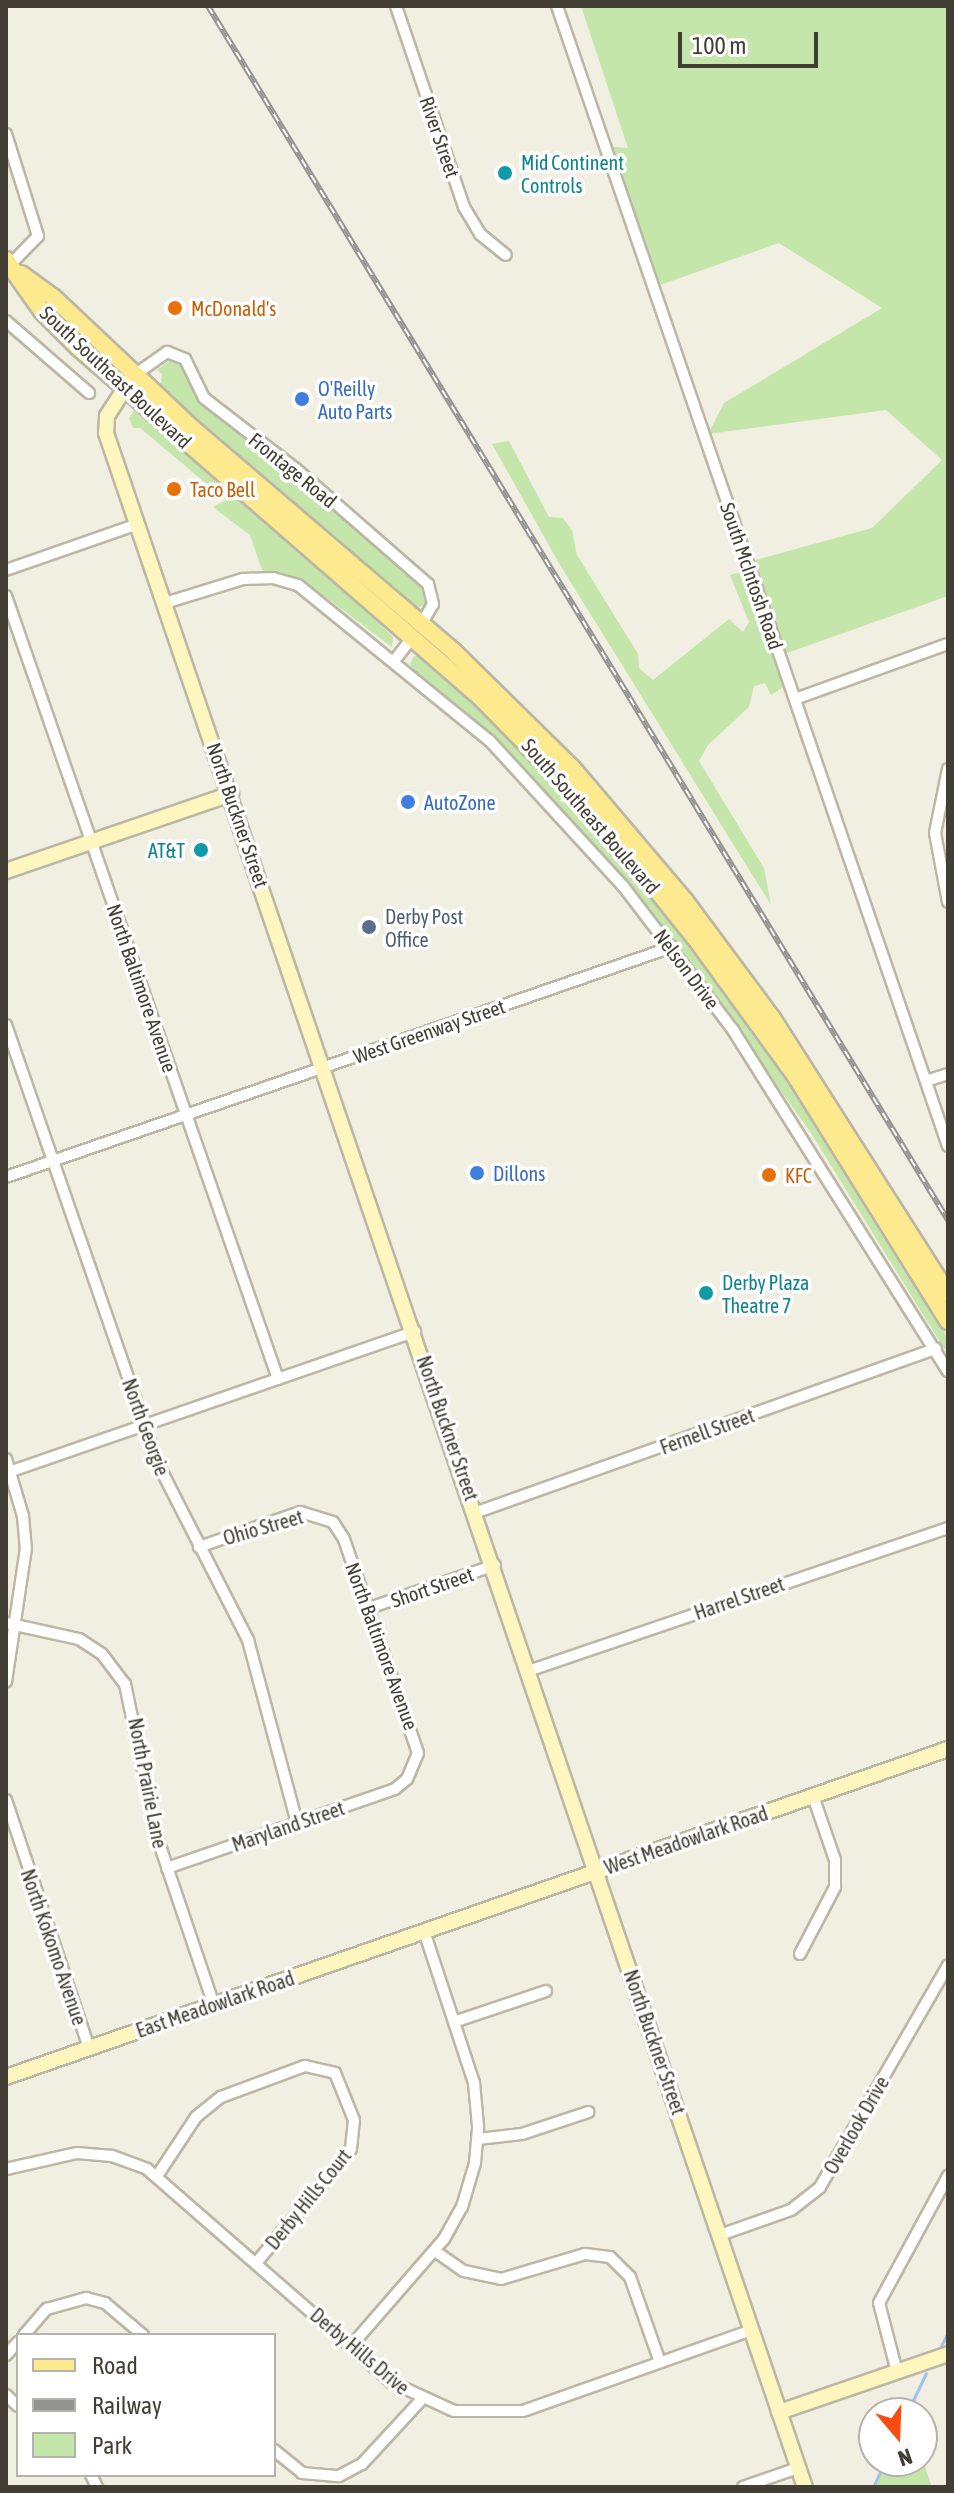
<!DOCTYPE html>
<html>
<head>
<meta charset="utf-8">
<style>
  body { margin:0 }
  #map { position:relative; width:954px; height:2493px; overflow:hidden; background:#f1eee2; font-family:"Asap Condensed",sans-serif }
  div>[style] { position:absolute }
  .green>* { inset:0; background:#c5e6aa }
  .stream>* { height:3px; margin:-1.5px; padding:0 1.5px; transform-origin:1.5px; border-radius:1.5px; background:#9dc5ef }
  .roads { filter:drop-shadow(2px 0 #bcb7a5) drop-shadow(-2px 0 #bcb7a5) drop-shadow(0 2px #bcb7a5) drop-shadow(0 -2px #bcb7a5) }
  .street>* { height:10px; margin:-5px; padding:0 5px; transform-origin:5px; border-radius:5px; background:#fff }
  .secondary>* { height:14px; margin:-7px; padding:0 7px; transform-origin:7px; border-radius:7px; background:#fef6bf }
  .primary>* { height:16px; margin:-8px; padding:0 8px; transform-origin:8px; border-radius:8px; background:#feea8e }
  .rail>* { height:6px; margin-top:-3px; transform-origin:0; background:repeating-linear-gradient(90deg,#fff 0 9px,#939393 0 18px); box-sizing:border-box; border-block:2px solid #939393 }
  .dots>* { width:22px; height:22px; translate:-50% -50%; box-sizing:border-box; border:4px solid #fff; border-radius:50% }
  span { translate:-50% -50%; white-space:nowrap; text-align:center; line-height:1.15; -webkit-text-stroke:7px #fff; paint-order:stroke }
  .street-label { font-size:20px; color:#423e33 }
  .culture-label { font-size:20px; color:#0d838f }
  .left { translate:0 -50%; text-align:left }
  .right { translate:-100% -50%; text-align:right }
  .food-label { font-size:20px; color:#c56008 }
  .shop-label { font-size:20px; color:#366cbe }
  .service-label { font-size:20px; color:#4e5e75 }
  .frame { position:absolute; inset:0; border:8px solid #423e33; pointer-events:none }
  .legend { position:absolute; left:16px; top:2333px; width:260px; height:144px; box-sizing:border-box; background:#fff; border:2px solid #b3b2ad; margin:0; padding:10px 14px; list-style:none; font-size:24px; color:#423e33 }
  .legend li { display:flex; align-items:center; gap:16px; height:40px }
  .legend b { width:40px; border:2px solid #b3b2ad }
  .north { position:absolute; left:858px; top:2397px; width:80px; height:80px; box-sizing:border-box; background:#fff; border:2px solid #b3b2ad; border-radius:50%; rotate:161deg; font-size:22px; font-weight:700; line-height:32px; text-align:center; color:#423e33 }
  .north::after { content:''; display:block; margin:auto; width:28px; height:36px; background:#fa4c10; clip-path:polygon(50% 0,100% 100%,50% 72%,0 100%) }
  .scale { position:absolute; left:678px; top:32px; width:140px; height:36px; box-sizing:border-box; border:4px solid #423e33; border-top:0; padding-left:10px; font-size:24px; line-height:28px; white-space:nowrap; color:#423e33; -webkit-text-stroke:6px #fff; paint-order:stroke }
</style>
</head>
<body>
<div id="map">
  <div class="green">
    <div style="clip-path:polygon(581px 6px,948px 6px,948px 596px,784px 654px,752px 561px,872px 528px,942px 460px,886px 410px,708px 434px,724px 403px,882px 308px,779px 243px,657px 286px,604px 146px,628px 148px)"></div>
    <div style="clip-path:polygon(171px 360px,182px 367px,200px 402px,213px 415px,282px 465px,414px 577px,426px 592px,426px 606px,413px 607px,160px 390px,162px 374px,157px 370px)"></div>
    <div style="clip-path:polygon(134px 410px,319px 567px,393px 637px,392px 647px,304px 581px,262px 570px,250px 535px,213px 507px,226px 500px,140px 428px,133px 428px,129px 418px)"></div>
    <div style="clip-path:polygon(509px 441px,549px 517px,563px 518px,572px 530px,577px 555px,638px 654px,639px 668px,653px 680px,729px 619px,743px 632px,749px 622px,730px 575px,745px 571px,783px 687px,771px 695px,765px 683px,754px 686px,749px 707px,708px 745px,699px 761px,764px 868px,771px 905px,560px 565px,492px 444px)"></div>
    <div style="clip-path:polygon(414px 656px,422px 656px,521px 746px,566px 794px,559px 801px,572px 803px,698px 950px,837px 1155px,948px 1338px,948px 1355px,811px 1133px,669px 934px,517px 760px,413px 670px,410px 664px)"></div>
    <div style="clip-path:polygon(922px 2458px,932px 2487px,873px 2487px,887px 2461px)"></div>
  </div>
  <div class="stream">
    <div style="left:941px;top:2346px;width:16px;rotate:-63deg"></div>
    <div style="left:907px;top:2413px;width:44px;rotate:-64.6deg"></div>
    <div style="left:873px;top:2487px;width:29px;rotate:-65deg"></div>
  </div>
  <div class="roads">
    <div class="street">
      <div style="left:396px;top:6px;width:212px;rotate:71.3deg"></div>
      <div style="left:464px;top:207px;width:31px;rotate:59deg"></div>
      <div style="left:480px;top:234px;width:33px;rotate:39deg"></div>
      <div style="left:557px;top:6px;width:1205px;rotate:71.07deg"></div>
      <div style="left:6px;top:134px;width:107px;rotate:72.6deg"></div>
      <div style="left:38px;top:236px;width:43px;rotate:134.1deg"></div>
      <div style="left:6px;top:321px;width:110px;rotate:40.9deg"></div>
      <div style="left:133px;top:376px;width:42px;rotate:-35.2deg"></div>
      <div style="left:167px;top:352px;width:19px;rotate:21deg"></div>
      <div style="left:185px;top:359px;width:43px;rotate:64deg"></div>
      <div style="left:204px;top:398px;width:116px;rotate:37.7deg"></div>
      <div style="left:296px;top:469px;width:175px;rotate:41.1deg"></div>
      <div style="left:428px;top:584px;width:21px;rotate:76deg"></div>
      <div style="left:433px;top:604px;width:22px;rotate:120deg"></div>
      <div style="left:6px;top:570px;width:140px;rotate:-19.2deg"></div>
      <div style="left:6px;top:596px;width:829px;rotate:70.84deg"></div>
      <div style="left:165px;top:603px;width:82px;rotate:-17.1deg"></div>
      <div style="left:243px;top:579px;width:30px;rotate:-2deg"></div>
      <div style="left:273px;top:578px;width:26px;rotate:16deg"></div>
      <div style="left:298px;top:585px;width:247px;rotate:39.1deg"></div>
      <div style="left:490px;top:741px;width:197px;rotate:47.5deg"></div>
      <div style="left:623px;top:886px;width:181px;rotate:52.6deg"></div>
      <div style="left:733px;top:1030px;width:403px;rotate:57.8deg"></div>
      <div style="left:394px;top:661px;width:29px;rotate:-52deg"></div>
      <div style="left:795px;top:699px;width:163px;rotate:-19.8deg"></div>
      <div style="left:948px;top:769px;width:65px;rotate:101.5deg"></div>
      <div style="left:935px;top:833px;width:70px;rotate:79.3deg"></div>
      <div style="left:6px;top:1025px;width:465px;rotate:70.9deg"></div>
      <div style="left:158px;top:1464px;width:198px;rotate:62.9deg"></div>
      <div style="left:248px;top:1640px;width:189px;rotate:75deg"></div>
      <div style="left:926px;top:1081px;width:23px;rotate:-18deg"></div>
      <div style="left:6px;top:1177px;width:705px;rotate:-19.05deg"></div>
      <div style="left:6px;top:1459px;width:59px;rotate:73.4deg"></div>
      <div style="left:23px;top:1516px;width:32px;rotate:85deg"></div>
      <div style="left:26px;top:1548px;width:135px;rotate:98.5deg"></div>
      <div style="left:6px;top:1473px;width:433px;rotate:-19.1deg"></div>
      <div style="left:477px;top:1512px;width:487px;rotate:-19.6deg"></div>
      <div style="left:369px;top:1608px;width:133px;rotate:-18.8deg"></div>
      <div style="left:6px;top:1623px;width:75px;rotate:12.4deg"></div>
      <div style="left:79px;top:1639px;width:27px;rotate:33deg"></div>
      <div style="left:102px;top:1654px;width:38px;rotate:53deg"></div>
      <div style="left:125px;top:1684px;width:156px;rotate:78.2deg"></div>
      <div style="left:157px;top:1837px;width:177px;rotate:71.3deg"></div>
      <div style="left:531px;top:1670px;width:441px;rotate:-18.8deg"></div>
      <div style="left:6px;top:1800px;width:262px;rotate:71.5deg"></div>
      <div style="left:167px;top:1868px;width:241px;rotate:-19.1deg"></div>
      <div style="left:395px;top:1789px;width:16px;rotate:-40deg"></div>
      <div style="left:407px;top:1779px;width:28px;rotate:-67deg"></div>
      <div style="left:418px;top:1753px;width:226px;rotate:-109.1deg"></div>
      <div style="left:344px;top:1539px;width:20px;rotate:-123deg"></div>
      <div style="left:333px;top:1522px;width:34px;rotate:-163deg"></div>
      <div style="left:300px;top:1512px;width:107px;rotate:160.9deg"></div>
      <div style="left:800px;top:1954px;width:76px;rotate:-62.4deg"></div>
      <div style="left:835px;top:1887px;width:27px;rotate:-90deg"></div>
      <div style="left:835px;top:1860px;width:68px;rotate:-109deg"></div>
      <div style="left:454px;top:2022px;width:97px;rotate:-18.6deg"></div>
      <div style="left:478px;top:2139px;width:44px;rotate:-6.5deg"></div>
      <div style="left:522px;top:2134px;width:70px;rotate:-18.4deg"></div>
      <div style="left:6px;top:2169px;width:73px;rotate:-12.7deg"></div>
      <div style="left:77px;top:2153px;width:35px;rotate:5deg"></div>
      <div style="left:112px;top:2156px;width:37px;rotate:20deg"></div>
      <div style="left:147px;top:2169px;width:324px;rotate:41.1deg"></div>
      <div style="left:391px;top:2382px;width:69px;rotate:24.7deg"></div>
      <div style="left:454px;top:2411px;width:69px"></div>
      <div style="left:523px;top:2411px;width:243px;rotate:-19.5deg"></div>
      <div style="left:157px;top:2176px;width:71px;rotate:-56.5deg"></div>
      <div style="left:196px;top:2117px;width:32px;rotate:-39deg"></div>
      <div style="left:221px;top:2097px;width:90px;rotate:-20.3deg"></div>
      <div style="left:305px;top:2066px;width:31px;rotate:13deg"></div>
      <div style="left:335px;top:2073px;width:51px;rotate:68deg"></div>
      <div style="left:354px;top:2120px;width:29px;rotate:96deg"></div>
      <div style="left:351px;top:2149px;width:148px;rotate:129.8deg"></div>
      <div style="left:720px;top:2235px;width:75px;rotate:-19.4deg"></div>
      <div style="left:791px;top:2210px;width:37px;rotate:-38deg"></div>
      <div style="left:820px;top:2187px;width:256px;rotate:-60deg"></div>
      <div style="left:435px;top:2251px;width:35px;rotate:35deg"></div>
      <div style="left:464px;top:2271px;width:38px;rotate:12deg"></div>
      <div style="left:501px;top:2279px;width:88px;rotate:-16.6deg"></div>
      <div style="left:585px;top:2254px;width:25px;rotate:7deg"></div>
      <div style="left:610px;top:2257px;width:28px;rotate:45deg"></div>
      <div style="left:630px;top:2277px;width:90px;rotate:70.6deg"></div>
      <div style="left:24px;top:2335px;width:35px;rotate:-49deg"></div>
      <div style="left:47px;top:2309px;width:41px;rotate:-15.8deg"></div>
      <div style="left:86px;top:2298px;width:20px;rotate:15deg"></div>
      <div style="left:105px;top:2303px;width:50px;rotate:40.1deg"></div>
      <div style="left:351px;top:2346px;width:142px;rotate:-49deg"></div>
      <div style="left:444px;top:2239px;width:37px;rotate:-61deg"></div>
      <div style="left:462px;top:2207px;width:46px;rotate:-73.5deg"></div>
      <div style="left:475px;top:2163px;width:37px;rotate:-85deg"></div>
      <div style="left:478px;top:2126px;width:43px;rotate:-95.3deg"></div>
      <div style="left:474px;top:2083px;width:160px;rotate:-108.2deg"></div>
      <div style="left:6px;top:2355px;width:18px;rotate:-47deg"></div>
      <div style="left:897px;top:2372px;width:71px;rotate:-104.6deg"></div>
      <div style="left:879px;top:2303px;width:145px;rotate:-61.5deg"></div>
      <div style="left:6px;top:2395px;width:16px;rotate:43deg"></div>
      <div style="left:274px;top:2450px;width:36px;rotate:39deg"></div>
      <div style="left:302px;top:2473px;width:37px;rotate:5deg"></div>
      <div style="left:339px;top:2476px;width:26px;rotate:-28deg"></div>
      <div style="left:362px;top:2464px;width:87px;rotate:-47.3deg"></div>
      <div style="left:91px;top:2475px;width:13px;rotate:63deg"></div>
      <div style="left:743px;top:2487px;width:58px;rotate:-19.1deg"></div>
    </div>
    <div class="secondary">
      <div style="left:131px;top:379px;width:44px;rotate:123deg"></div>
      <div style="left:107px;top:416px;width:17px;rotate:93deg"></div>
      <div style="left:106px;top:433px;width:2170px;rotate:71.21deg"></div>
      <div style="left:6px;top:871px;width:238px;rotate:-18.9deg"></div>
      <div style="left:6px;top:2077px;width:997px;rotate:-19.2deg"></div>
      <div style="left:779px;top:2412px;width:179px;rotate:-18.9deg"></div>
    </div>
    <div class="primary">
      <div style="left:6px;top:260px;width:62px;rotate:54.8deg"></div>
      <div style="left:42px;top:311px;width:52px;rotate:45deg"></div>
      <div style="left:79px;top:348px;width:530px;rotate:41.02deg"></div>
      <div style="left:479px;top:696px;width:168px;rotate:45.5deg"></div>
      <div style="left:597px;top:816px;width:163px;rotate:51.2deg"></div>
      <div style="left:699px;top:943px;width:163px;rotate:54deg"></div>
      <div style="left:795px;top:1075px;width:290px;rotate:58.1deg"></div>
      <div style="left:21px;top:274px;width:39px;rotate:36deg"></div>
      <div style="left:53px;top:297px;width:191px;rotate:43.3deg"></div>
      <div style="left:192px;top:428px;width:343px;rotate:40.5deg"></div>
      <div style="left:453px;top:651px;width:168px;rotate:44.5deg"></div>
      <div style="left:573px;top:769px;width:173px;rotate:49.7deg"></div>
      <div style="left:685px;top:901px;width:146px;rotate:53.4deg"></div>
      <div style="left:772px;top:1018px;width:327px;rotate:57.5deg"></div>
    </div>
  </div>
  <div class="rail">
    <div style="left:208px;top:6px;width:1422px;rotate:58.64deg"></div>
  </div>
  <div class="dots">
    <div style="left:505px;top:173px;background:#0f9aa8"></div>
    <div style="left:175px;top:308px;background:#e8710a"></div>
    <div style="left:302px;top:399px;background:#3f7fe0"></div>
    <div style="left:174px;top:489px;background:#e8710a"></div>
    <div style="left:408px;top:802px;background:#3f7fe0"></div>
    <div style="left:201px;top:850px;background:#0f9aa8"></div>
    <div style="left:369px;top:927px;background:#5c6f8a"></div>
    <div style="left:477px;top:1173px;background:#3f7fe0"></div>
    <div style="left:769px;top:1175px;background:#e8710a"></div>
    <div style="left:706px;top:1293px;background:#0f9aa8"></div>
  </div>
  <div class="street-label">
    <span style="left:440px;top:137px;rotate:71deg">River Street</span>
    <span style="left:116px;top:377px;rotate:43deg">South Southeast Boulevard</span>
    <span style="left:293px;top:470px;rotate:39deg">Frontage Road</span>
    <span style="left:752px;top:576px;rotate:71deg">South McIntosh Road</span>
    <span style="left:238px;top:815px;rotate:71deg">North Buckner Street</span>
    <span style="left:591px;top:816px;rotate:49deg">South Southeast Boulevard</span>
    <span style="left:687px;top:969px;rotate:53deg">Nelson Drive</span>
    <span style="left:142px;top:988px;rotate:71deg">North Baltimore Avenue</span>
    <span style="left:429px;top:1031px;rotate:-19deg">West Greenway Street</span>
    <span style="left:146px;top:1427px;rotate:70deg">North Georgie</span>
    <span style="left:448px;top:1428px;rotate:71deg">North Buckner Street</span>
    <span style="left:707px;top:1431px;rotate:-20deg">Fernell Street</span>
    <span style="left:263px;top:1527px;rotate:-16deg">Ohio Street</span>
    <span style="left:432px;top:1587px;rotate:-19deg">Short Street</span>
    <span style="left:739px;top:1598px;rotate:-19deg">Harrel Street</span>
    <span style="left:382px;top:1646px;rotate:70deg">North Baltimore Avenue</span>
    <span style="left:148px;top:1783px;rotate:79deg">North Prairie Lane</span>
    <span style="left:288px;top:1826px;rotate:-19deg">Maryland Street</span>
    <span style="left:686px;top:1840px;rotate:-19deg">West Meadowlark Road</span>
    <span style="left:54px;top:1947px;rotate:71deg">North Kokomo Avenue</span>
    <span style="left:215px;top:2004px;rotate:-19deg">East Meadowlark Road</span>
    <span style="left:655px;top:2042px;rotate:71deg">North Buckner Street</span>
    <span style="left:856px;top:2125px;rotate:-60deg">Overlook Drive</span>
    <span style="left:308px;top:2199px;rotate:-51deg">Derby Hills Court</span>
    <span style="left:360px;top:2351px;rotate:40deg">Derby Hills Drive</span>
  </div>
  <div class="culture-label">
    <span class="left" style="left:521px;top:174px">Mid Continent<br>Controls</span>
    <span class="right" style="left:185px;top:850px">AT&amp;T</span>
    <span class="left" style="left:722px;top:1294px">Derby Plaza<br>Theatre 7</span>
  </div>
  <div class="food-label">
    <span class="left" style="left:191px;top:308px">McDonald's</span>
    <span class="left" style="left:190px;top:489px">Taco Bell</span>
    <span class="left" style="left:785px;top:1175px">KFC</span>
  </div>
  <div class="shop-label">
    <span class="left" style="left:318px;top:400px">O'Reilly<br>Auto Parts</span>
    <span class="left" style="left:424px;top:802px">AutoZone</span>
    <span class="left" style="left:493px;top:1173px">Dillons</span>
  </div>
  <div class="service-label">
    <span class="left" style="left:385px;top:928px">Derby Post<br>Office</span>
  </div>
  <div class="frame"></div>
  <ul class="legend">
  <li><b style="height:10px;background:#feea8e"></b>Road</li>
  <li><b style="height:10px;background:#939393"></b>Railway</li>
  <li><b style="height:22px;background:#c5e6aa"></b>Park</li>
  </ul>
  <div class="north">N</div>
  <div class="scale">100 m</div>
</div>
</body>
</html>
